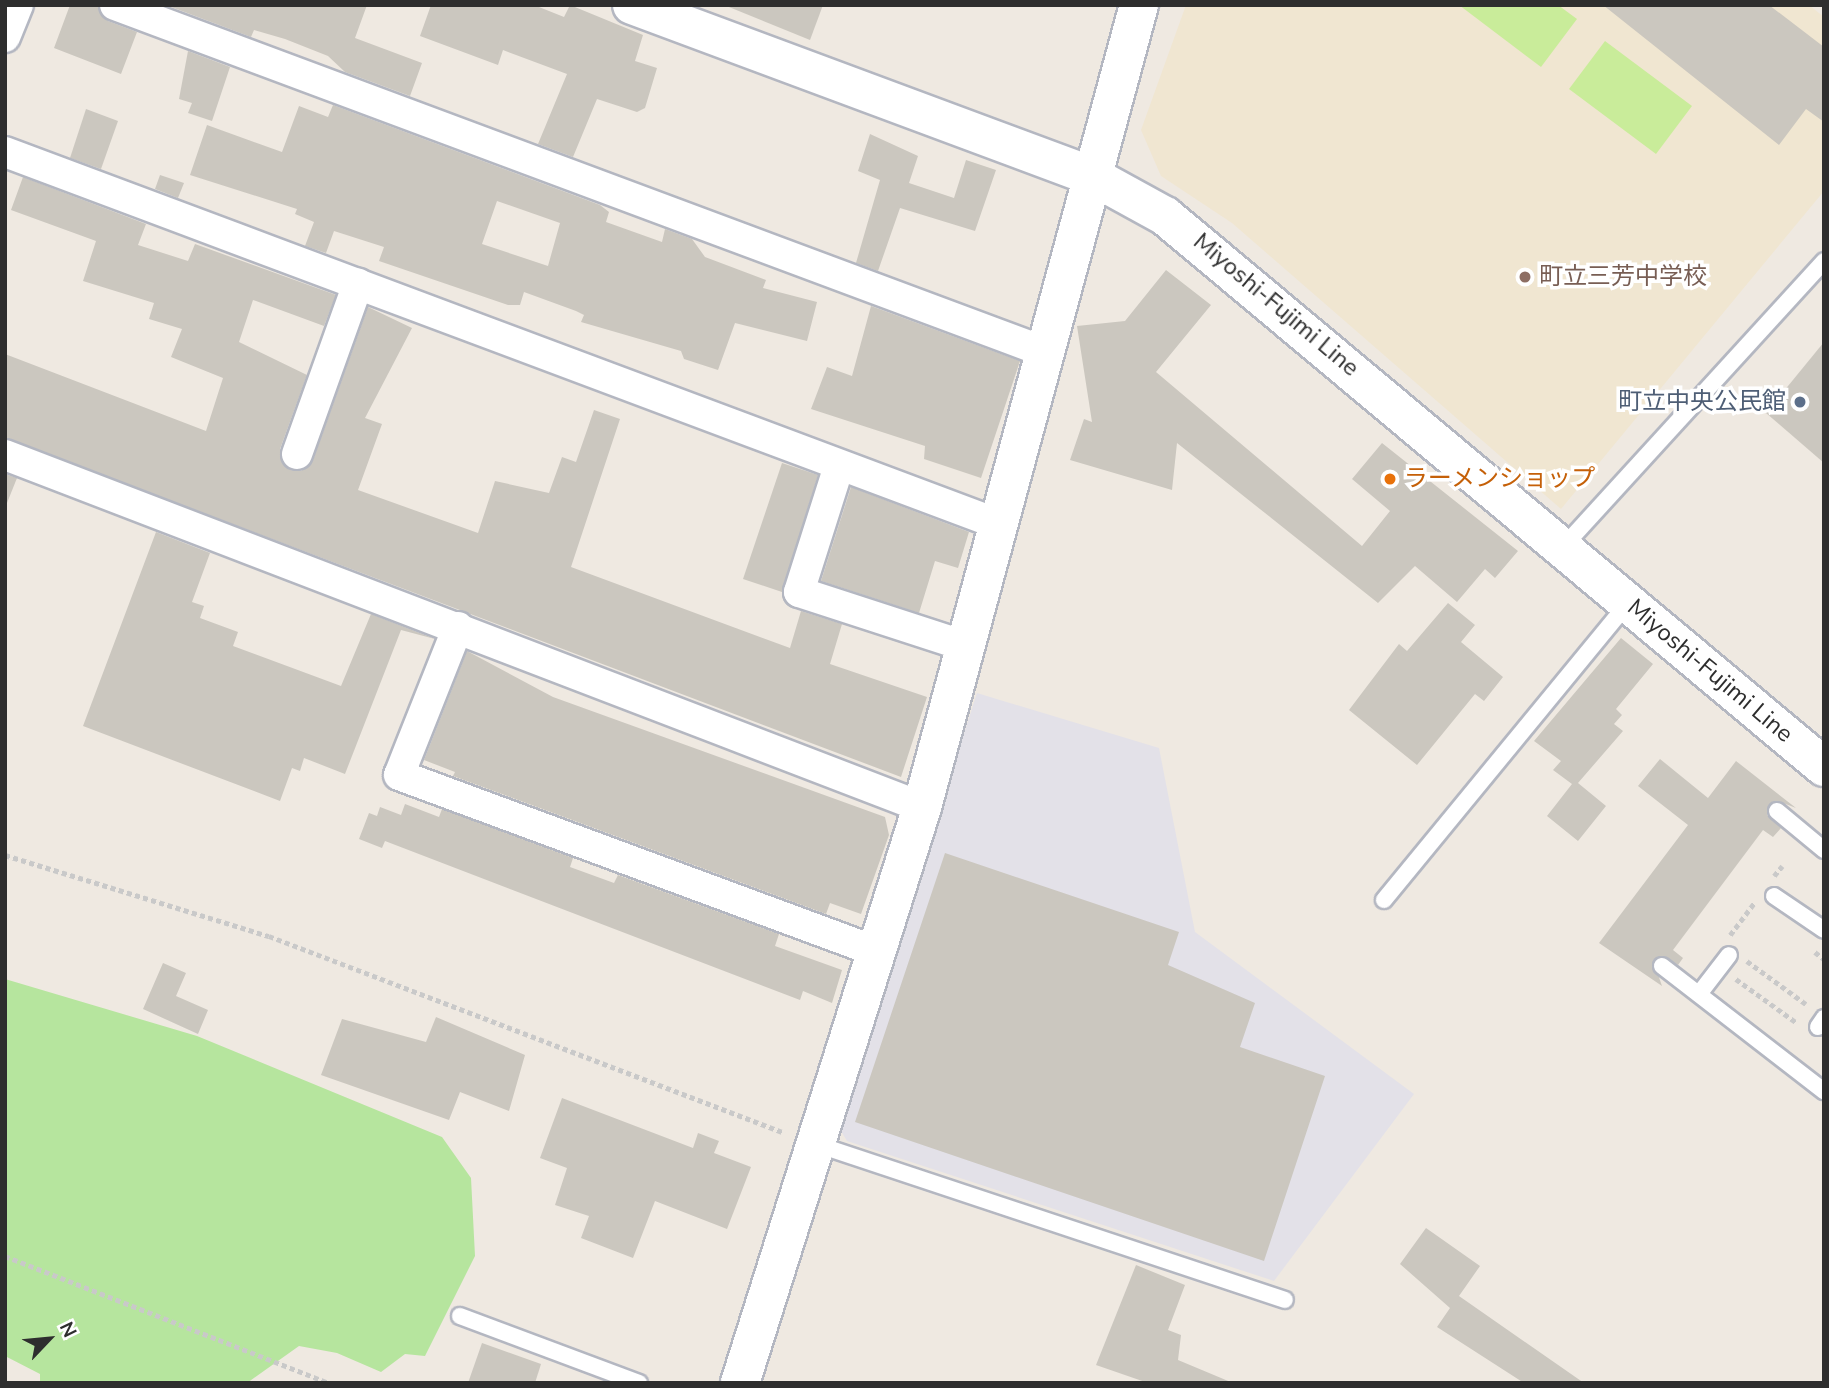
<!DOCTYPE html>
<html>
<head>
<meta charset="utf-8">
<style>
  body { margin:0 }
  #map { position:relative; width:1829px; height:1388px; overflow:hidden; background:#efe9e1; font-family:"Nunito Sans","Noto Sans JP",sans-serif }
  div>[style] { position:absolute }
  .industrial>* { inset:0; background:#e3e1e8 }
  .education>* { inset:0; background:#f0e6d1 }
  .green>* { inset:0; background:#b6e59e }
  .pitch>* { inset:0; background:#c9ec9a }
  .building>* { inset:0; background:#cbc7bf }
  .path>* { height:4.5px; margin-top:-2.25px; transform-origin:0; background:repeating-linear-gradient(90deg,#c9c9c9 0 5px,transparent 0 8.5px) }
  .roads { filter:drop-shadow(2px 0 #b4b7c1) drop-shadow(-2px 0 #b4b7c1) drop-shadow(0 2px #b4b7c1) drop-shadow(0 -2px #b4b7c1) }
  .lane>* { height:16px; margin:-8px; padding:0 8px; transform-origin:8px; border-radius:8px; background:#fff }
  .street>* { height:30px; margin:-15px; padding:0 15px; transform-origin:15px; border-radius:15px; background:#fff }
  .secondary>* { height:38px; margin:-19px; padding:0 19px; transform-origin:19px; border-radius:19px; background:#fff }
  .dots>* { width:19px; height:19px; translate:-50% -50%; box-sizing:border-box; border:4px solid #fff; border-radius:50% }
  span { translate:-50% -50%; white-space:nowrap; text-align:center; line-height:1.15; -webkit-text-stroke:7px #fff; paint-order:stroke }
  .education-label { font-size:24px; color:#785e54 }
  .left { translate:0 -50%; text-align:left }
  .street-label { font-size:24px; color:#2e2e2e }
  .service-label { font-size:24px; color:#4e5e75 }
  .right { translate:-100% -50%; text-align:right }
  .food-label { font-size:24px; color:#c56008 }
  .frame { position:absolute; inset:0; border:7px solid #2e2e2e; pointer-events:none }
  .north { position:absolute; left:14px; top:1304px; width:70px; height:70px; -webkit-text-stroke:5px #fff; paint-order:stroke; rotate:64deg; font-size:19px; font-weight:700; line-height:28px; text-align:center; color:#2e2e2e }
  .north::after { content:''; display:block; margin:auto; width:24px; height:32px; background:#2e2e2e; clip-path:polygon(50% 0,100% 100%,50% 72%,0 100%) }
</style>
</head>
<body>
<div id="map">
  <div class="industrial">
    <div style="clip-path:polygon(977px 693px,1159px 748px,1195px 932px,1414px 1094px,1274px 1281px,847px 1141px,838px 1126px)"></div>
  </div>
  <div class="education">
    <div style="clip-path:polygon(1186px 5px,1809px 5px,1824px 17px,1824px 191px,1561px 509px,1232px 223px,1161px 176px,1141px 130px)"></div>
  </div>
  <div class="green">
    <div style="clip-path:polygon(5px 979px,197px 1036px,442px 1137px,471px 1178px,475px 1256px,425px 1356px,405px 1354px,381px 1372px,337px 1353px,299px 1346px,247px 1383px,40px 1383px,40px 1374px,5px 1356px)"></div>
  </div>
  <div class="pitch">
    <div style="clip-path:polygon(1459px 5px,1558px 5px,1577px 19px,1541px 67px)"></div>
    <div style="clip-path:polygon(1605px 41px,1692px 106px,1656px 154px,1569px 89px)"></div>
  </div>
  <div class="building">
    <div style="clip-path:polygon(70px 5px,98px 5px,108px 21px,137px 32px,121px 74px,54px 48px)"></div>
    <div style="clip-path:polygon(166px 5px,367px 5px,355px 38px,422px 63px,410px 96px,345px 72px,328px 56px,285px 39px,254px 30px,251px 37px)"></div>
    <div style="clip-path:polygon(431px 5px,534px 5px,564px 17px,570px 5px,643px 35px,635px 61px,657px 68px,645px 108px,637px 112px,597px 99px,573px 157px,538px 144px,567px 74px,503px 50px,498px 65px,420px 36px)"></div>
    <div style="clip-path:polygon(724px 5px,823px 5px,810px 40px)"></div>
    <div style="clip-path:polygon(1603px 5px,1769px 5px,1824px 47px,1824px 122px,1806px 109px,1779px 145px)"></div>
    <div style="clip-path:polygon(188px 51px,230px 67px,212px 121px,188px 113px,192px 103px,179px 99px)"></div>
    <div style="clip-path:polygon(evenodd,333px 105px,600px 205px,609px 212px,606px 222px,662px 242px,665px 229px,692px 239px,705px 257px,766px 280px,763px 288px,817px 302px,807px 341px,735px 323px,718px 370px,684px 359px,681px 351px,581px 322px,584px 315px,576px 311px,524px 292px,520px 305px,508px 305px,379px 261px,384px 247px,334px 231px,326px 253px,305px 246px,314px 222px,295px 214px,297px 209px,190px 175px,207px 125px,282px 152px,299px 106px,328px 117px,333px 105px,497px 201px,560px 223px,548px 266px,482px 244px,497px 201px)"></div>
    <div style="clip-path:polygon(86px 109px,118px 121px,101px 169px,70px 158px)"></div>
    <div style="clip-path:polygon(870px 134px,918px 156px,909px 183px,954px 198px,966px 160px,996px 170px,975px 231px,900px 208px,878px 271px,856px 263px,880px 180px,858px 171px)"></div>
    <div style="clip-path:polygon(160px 175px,184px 183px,178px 198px,155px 189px)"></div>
    <div style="clip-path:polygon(23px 177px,146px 224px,138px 245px,188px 261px,195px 244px,336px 295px,324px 326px,253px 300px,239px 342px,307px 375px,280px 449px,290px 470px,301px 471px,313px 460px,368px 307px,412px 328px,365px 418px,382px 424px,358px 490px,478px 533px,495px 481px,549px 493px,562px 457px,576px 462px,594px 410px,620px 419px,571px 567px,790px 648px,801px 611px,842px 624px,830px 664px,927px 697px,901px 777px,5px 438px,5px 354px,206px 431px,223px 378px,171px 357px,182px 329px,149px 319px,154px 303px,83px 281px,96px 241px,11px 210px)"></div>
    <div style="clip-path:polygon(1166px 270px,1211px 305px,1156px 372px,1362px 546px,1390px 511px,1352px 479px,1382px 443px,1518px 551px,1495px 578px,1485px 569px,1457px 602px,1415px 566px,1378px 603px,1177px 443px,1172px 490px,1070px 460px,1084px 419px,1092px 422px,1077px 326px,1125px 321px)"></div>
    <div style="clip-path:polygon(871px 306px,1020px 361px,981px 478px,924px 459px,925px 446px,811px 409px,827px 367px,852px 376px)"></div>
    <div style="clip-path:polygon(1824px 342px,1824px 463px,1766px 413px)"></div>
    <div style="clip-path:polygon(782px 463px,818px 475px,782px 592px,743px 579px)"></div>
    <div style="clip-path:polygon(5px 474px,17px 478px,7px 503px,5px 503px)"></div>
    <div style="clip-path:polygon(851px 487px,969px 532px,958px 568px,935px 561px,919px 613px,821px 581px)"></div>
    <div style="clip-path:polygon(156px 532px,210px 553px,192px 602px,204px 606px,200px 618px,238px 632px,233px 646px,341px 686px,371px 614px,435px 639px,401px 630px,345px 774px,304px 758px,300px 771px,292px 768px,280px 801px,83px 726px)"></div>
    <div style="clip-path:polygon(1448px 603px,1475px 625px,1461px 642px,1503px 677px,1484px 701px,1475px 694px,1417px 765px,1349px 710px,1399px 644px,1407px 651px)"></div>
    <div style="clip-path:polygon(1621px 638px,1653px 664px,1616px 709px,1622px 715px,1614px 724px,1623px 731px,1578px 783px,1606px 806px,1578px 841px,1547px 816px,1572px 784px,1553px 770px,1561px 761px,1534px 741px)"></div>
    <div style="clip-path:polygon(467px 651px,553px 697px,885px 817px,889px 835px,861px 914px,830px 903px,826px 914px,453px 776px,455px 772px,424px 760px)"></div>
    <div style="clip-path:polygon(1660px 759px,1708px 798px,1736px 761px,1796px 808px,1778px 801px,1769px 805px,1767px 815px,1781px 828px,1773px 837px,1763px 830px,1673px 950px,1683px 958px,1678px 965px,1664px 956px,1653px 960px,1662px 986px,1599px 943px,1688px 825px,1638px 786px)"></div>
    <div style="clip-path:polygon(405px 804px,439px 817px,442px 809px,573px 858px,570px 867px,614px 883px,618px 875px,779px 934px,775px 946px,842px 970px,832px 1003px,803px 991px,800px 1000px,385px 841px,382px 848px,359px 839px,369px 813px,377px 816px,380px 807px,401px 815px)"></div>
    <div style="clip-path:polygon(945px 853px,1179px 932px,1168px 965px,1255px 1003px,1240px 1047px,1325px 1076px,1264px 1261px,855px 1122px)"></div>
    <div style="clip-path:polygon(163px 963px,186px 973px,176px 996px,208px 1010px,198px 1034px,143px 1009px)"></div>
    <div style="clip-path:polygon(436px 1017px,525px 1055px,509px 1111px,460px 1092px,449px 1120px,321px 1075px,342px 1019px,426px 1042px)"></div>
    <div style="clip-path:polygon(562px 1098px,693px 1148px,698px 1133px,719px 1141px,714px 1153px,751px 1167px,727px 1229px,655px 1201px,633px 1258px,581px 1238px,589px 1216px,555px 1205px,567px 1168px,540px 1158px)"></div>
    <div style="clip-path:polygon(1426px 1228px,1480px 1266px,1459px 1296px,1584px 1383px,1524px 1383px,1437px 1327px,1450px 1308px,1400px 1264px)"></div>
    <div style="clip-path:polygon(1136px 1265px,1185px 1285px,1168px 1330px,1181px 1335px,1178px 1360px,1233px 1383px,1148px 1383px,1096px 1365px)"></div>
    <div style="clip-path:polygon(482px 1343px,541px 1364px,535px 1383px,468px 1383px)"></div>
  </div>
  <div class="path">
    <div style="left:5px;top:855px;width:276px;rotate:17.1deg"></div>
    <div style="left:269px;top:936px;width:552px;rotate:20.9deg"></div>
    <div style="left:1774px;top:876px;width:13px;rotate:-51deg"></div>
    <div style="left:1730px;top:935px;width:40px;rotate:-53deg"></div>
    <div style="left:1815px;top:952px;width:11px;rotate:38deg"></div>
    <div style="left:1747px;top:961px;width:73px;rotate:36.1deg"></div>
    <div style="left:1736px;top:979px;width:75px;rotate:35.8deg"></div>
    <div style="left:5px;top:1256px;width:348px;rotate:21.4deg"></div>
  </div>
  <div class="roads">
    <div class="lane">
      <div style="left:1563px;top:547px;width:387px;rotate:-47.6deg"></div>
      <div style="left:1777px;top:811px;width:61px;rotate:39.7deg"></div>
      <div style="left:1774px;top:896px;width:60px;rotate:34.2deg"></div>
      <div style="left:1384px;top:900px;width:386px;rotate:-50.6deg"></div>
      <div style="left:1662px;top:966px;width:205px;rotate:37.7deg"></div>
      <div style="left:1699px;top:994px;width:49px;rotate:-52.4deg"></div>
      <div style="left:1818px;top:1027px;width:11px;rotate:-56deg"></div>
      <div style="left:816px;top:1144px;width:494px;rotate:18.4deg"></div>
      <div style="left:460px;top:1316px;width:191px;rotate:20.5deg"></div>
    </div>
    <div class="street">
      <div style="left:115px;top:5px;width:996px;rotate:20.46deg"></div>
      <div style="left:5px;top:37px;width:35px;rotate:-68deg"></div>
      <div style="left:5px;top:152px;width:1064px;rotate:20.53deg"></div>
      <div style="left:297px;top:454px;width:181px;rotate:-70.3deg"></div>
      <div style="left:5px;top:455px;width:982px;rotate:21deg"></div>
      <div style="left:838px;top:469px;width:129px;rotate:107.6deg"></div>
      <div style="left:799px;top:592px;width:178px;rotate:18deg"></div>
      <div style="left:458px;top:627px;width:159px;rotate:111.7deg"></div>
      <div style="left:399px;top:775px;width:507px;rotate:20.29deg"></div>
    </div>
    <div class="secondary">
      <div style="left:632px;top:5px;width:493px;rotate:20.4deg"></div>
      <div style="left:1094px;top:177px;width:81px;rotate:28.8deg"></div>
      <div style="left:1165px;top:216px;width:859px;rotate:39.9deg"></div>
      <div style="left:740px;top:1383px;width:604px;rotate:-72.46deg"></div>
      <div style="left:922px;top:807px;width:831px;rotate:-74.86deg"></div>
    </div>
  </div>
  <div class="dots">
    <div style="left:1525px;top:277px;background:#8d6e63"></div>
    <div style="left:1800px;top:402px;background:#5c6f8a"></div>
    <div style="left:1390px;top:479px;background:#e8710a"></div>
  </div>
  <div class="education-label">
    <span class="left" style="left:1539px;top:277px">町立三芳中学校</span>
  </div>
  <div class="street-label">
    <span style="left:1276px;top:305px;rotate:40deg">Miyoshi-Fujimi Line</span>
    <span style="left:1710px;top:671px;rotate:40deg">Miyoshi-Fujimi Line</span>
  </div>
  <div class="service-label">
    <span class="right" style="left:1786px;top:402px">町立中央公民館</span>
  </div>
  <div class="food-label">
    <span class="left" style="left:1404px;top:479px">ラーメンショップ</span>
  </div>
  <div class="frame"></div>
  <div class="north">N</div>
</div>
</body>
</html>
